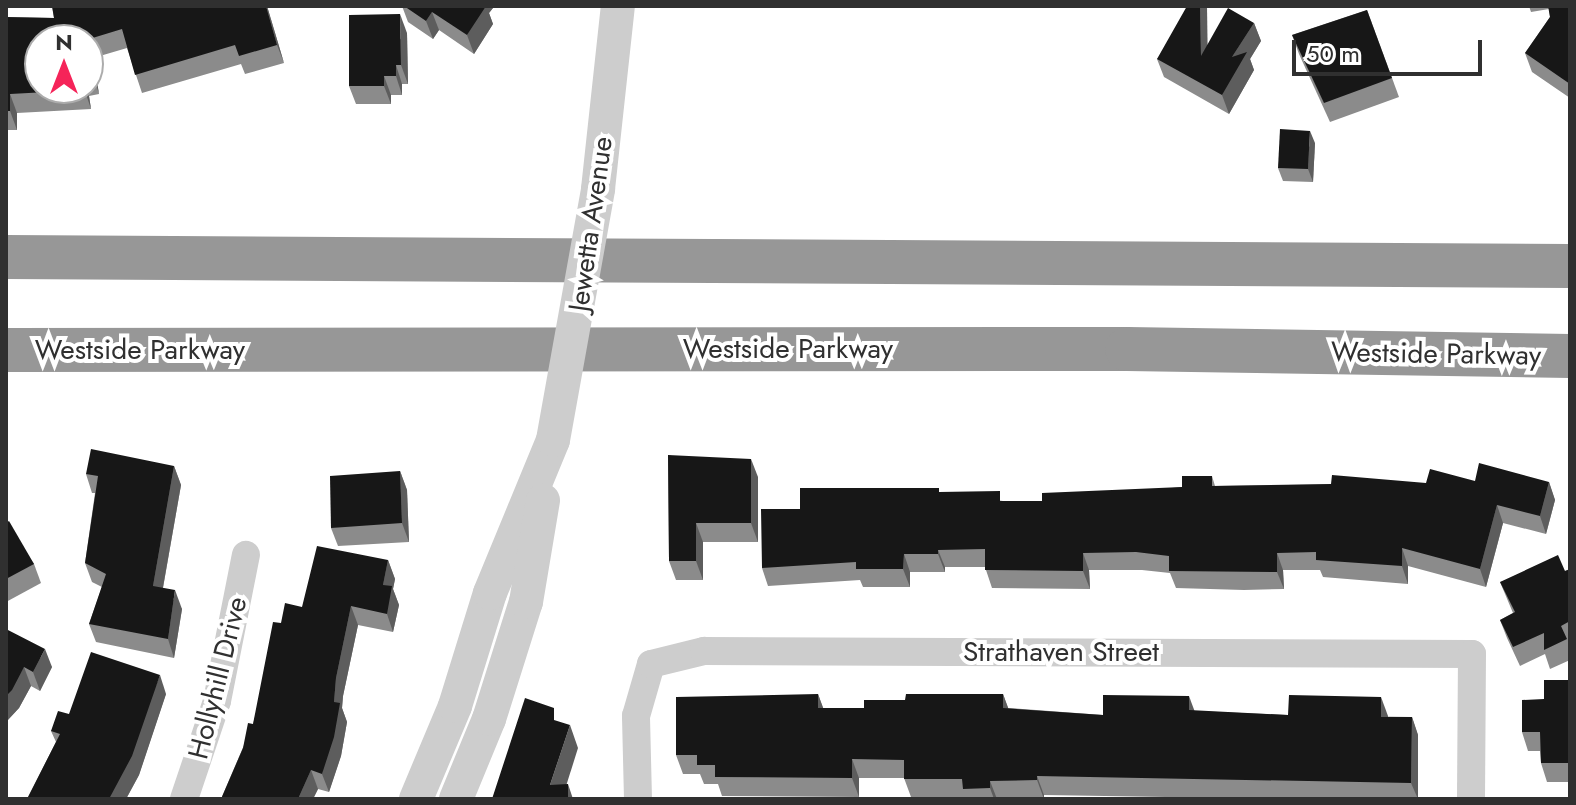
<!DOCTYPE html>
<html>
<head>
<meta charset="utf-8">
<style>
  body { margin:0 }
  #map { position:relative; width:1576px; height:805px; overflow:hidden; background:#fff; font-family:Jost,sans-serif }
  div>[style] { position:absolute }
  .minor>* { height:28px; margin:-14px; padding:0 14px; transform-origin:14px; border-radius:14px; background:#cdcdcd }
  .tertiary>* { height:34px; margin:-17px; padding:0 17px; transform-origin:17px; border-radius:17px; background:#cdcdcd }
  .motorway>* { height:44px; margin:-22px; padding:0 22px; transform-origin:22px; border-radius:22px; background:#979797 }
  .tertiary-bridge>* { height:34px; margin:-17px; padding:0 17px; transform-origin:17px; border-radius:17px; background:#cdcdcd }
  .wall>* { inset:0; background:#8b8b8b }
  .shaded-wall>* { inset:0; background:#5d5d5d }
  .building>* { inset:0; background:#171717 }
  span { translate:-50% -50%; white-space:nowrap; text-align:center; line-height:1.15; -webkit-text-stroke:8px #fff; paint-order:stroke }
  .street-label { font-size:28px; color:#303030 }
  .frame { position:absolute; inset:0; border:8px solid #303030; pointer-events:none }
  .north { position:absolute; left:24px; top:24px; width:80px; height:80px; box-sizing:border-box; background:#fff; border:2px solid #acacac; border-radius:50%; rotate:0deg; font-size:22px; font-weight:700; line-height:32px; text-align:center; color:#303030 }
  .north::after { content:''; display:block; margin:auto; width:28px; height:36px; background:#f52459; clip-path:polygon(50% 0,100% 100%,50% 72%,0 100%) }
  .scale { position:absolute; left:1292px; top:40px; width:190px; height:36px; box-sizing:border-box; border:4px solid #303030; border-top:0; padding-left:10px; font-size:24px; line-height:28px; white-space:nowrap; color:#303030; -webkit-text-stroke:6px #fff; paint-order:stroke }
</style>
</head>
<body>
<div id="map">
  <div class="minor">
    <div style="left:184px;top:799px;width:103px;rotate:-71.4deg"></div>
    <div style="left:217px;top:701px;width:149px;rotate:-78.8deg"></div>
    <div style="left:638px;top:799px;width:83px;rotate:-91.4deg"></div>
    <div style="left:636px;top:716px;width:54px;rotate:-73.9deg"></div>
    <div style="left:651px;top:664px;width:55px;rotate:-13.8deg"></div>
    <div style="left:704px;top:651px;width:768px;rotate:0.22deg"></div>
    <div style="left:1472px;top:654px;width:145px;rotate:90.4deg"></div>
  </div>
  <div class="tertiary">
    <div style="left:598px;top:189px;width:184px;rotate:-83.8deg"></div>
    <div style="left:416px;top:799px;width:101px;rotate:-67.2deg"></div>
    <div style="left:455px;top:706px;width:118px;rotate:-72.8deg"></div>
    <div style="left:490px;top:593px;width:165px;rotate:-67.6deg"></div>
    <div style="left:456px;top:799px;width:87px;rotate:-67.6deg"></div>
    <div style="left:489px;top:719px;width:123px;rotate:-72.5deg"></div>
    <div style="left:526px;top:602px;width:103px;rotate:-80.5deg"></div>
  </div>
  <div class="motorway">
    <div style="left:6px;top:257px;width:1564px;rotate:0.33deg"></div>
    <div style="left:6px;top:350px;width:1121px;rotate:-0.05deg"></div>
    <div style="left:1127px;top:349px;width:443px;rotate:0.9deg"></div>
  </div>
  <div class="tertiary-bridge">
    <div style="left:553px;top:440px;width:255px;rotate:-79.8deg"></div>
  </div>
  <div class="wall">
    <div style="clip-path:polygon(evenodd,52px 6px,267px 6px,284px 63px,245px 74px,241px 64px,142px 93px,127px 48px,93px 58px,99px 94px,89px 96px,91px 109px,17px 113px,17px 130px,6px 130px,6px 17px,54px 18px,52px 6px,40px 40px,88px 40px,88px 88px,40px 88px,40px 40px)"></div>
    <div style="clip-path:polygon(402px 6px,492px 6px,493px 8px,489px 13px,493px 24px,474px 54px,439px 30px,433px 39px,408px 22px)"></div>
    <div style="clip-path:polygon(1200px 6px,1207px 6px,1207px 45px,1254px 23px,1261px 41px,1250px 59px,1254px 70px,1229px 114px,1164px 77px,1157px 59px)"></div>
    <div style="clip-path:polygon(1529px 6px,1570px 6px,1567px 7px,1570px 9px,1570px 98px,1532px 72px,1525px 53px,1550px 17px,1549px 9px,1531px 12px)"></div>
    <div style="clip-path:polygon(1367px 10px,1399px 97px,1330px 122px,1299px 54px,1292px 35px)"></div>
    <div style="clip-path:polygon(407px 33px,408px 84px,402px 84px,402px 95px,391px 95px,391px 104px,356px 104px,349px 86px)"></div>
    <div style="clip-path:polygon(1315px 143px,1313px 182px,1283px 181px,1278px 168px)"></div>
    <div style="clip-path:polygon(668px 455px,758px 477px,758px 542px,703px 542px,703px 580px,676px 580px,669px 561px)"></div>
    <div style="clip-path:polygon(174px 466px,181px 485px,163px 588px,182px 609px,174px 658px,96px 642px,89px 624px,102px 587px,92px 582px,85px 563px,95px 493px,92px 493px,86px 474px)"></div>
    <div style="clip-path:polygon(400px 471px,407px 490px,409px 542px,338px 546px,331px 528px)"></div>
    <div style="clip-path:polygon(1212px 476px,1215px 486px,1426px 483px,1475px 481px,1549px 482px,1555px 500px,1546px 534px,1503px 523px,1486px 587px,1408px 566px,1408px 584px,1323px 577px,1320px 570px,1283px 570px,1284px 589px,1244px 590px,1176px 588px,1170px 573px,1142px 570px,1089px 570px,1090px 589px,992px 588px,985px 567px,945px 567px,945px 572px,910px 572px,910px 587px,863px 587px,860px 580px,768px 586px,762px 568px,800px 509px,940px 492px,1003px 501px,1042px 501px,1182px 487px)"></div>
    <div style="clip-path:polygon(6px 523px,34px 564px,41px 583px,6px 602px)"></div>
    <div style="clip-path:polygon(388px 560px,395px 579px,393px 589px,399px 605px,393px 632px,358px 625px,343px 696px,342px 708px,347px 722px,341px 756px,329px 792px,318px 789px,313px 799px,221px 799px,253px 724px,281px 623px,302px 607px)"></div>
    <div style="clip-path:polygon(1570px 569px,1570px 643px,1569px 644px,1570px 660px,1550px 669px,1545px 654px,1520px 666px,1507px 638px,1500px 620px,1513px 613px,1500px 582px,1565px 571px)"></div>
    <div style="clip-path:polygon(6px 629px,52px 667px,40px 691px,31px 686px,19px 708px,6px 722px)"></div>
    <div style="clip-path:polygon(1570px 680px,1570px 782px,1547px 782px,1541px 763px,1540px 751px,1528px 751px,1522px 732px,1544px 699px)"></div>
    <div style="clip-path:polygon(166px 694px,139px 775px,126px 799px,27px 799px,56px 742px,51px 731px,69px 714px)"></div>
    <div style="clip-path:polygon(818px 694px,823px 708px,864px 708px,905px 700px,1003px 694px,1008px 708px,1103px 715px,1194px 711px,1288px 715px,1412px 717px,1418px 735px,1418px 799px,1285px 799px,1044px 795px,1044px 799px,911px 797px,904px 778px,859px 778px,859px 797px,722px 796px,718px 784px,704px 784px,700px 774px,683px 774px,676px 755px)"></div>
  </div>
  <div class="shaded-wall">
    <div style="clip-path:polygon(266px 6px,267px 6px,284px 63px,277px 45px)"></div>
    <div style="clip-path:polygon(481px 6px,492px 6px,493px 8px,489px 13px,493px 24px,474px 54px,467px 35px)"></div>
    <div style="clip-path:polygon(1200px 6px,1207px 6px,1208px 74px,1201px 56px)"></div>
    <div style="clip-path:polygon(432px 12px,439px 30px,433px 39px,426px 21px)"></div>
    <div style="clip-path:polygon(400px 14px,407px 33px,408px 84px,401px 65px)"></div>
    <div style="clip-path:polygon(1254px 23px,1261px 41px,1250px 59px,1254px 70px,1229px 114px,1222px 95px,1232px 57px)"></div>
    <div style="clip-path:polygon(88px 44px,93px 58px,99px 94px,93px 75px)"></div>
    <div style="clip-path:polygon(396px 65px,402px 84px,402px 95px,396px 76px)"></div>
    <div style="clip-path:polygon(384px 76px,391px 95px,391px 104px,384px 86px)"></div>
    <div style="clip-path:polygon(84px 88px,86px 88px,89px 96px,91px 109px)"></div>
    <div style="clip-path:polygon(10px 94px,17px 113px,17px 130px,10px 111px)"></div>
    <div style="clip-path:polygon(1310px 131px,1315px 143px,1313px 182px,1308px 169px)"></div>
    <div style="clip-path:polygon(751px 459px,758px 477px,758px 542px,751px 523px)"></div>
    <div style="clip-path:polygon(174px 466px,181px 485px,160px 604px,153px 586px)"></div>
    <div style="clip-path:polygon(400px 471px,407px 490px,409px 542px,402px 523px)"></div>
    <div style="clip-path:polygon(1549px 482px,1555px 500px,1546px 534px,1540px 516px)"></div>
    <div style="clip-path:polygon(1497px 505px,1503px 523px,1486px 587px,1480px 569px)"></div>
    <div style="clip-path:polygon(696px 523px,703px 542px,703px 580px,696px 561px)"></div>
    <div style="clip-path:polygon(1402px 548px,1408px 566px,1408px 584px,1402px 566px)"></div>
    <div style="clip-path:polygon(938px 550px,945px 567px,945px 572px,938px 554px)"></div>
    <div style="clip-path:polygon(1083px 553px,1089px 570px,1090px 589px,1083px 571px)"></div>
    <div style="clip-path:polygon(1277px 553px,1283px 570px,1284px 589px,1277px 572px)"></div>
    <div style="clip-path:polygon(904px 554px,910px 572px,910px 587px,903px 569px)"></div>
    <div style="clip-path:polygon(388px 560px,395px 579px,393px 589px,399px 605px,393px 632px,387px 614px,383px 585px)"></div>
    <div style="clip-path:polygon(175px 590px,182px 609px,174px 658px,168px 639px)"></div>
    <div style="clip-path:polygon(351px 606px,358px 625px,343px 696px,342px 708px,347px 722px,341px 756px,329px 792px,322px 774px,334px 702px,336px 678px)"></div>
    <div style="clip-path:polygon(45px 649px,52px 667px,40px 691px,33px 672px)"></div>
    <div style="clip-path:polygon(24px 667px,31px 686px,19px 708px,6px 722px,6px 696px)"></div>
    <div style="clip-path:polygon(160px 675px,166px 694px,139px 775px,126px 799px,109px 799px)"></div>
    <div style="clip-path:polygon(818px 694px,825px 713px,818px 708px)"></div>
    <div style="clip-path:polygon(1003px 694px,1010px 713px,1003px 708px)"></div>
    <div style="clip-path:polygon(1189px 696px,1196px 715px,1189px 710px)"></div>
    <div style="clip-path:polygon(1381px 697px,1388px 716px,1388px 735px,1381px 717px)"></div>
    <div style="clip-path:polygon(1412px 717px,1418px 735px,1418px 799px,1411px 783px)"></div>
    <div style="clip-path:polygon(570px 725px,578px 748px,562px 799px,550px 785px)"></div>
    <div style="clip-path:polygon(852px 759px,859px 778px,859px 797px,852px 778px)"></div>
    <div style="clip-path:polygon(311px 770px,318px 789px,313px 799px,298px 799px)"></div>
    <div style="clip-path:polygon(1037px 776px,1044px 795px,1044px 799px,1037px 780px)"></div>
    <div style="clip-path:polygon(990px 781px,997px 799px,994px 799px,990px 788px)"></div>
    <div style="clip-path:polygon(568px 784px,573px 799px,568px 799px)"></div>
  </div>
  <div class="building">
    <div style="clip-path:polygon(52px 6px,266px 6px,277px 45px,239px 56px,235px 45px,135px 75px,122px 29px,86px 40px,40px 40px,40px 88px,84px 88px,84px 90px,10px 94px,10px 111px,6px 111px,6px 17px,54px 18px)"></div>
    <div style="clip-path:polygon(404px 6px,486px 6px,467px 35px,432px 12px,426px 21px)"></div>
    <div style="clip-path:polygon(1187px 6px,1200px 6px,1201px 56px,1228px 8px,1254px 23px,1232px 57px,1247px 52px,1222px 95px,1157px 59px)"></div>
    <div style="clip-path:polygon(1548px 6px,1565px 6px,1570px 9px,1570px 84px,1525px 53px,1550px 17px)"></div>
    <div style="clip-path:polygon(1367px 10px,1392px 78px,1324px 103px,1292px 35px)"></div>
    <div style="clip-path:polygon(400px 14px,401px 65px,396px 65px,396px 76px,384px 76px,384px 86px,349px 86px,349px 15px)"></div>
    <div style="clip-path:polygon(88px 49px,93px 75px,88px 76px)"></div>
    <div style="clip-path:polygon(1280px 129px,1310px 131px,1308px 169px,1278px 168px)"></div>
    <div style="clip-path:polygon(91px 449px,174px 466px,153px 586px,175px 590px,168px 639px,89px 624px,106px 574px,85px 563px,98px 476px,86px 474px)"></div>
    <div style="clip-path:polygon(668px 455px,751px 459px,751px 523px,696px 523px,696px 561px,669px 561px)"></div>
    <div style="clip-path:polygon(1479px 463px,1549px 482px,1540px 516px,1497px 505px,1480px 569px,1402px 548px,1402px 566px,1316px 560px,1316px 552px,1277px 553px,1277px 572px,1169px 571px,1169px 556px,1136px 552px,1083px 553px,1083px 571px,985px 570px,985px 549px,938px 550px,938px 554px,904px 554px,903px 569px,856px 569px,856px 562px,762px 568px,761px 509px,800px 509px,800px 488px,939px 488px,939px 492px,1000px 491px,1000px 501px,1042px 501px,1042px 493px,1182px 487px,1182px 476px,1212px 476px,1212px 486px,1331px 484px,1332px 475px,1426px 483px,1430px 469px,1475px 481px)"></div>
    <div style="clip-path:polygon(400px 471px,402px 523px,331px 528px,330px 476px)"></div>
    <div style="clip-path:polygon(9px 521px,34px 564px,6px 579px,6px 523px)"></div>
    <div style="clip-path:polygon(317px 546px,388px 560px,383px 585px,392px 586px,387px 614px,351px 606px,336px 678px,334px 702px,340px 703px,334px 737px,322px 774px,311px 770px,298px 799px,221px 799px,243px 748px,248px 723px,253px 724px,273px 622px,281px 623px,285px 603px,302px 607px)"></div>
    <div style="clip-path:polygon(1558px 555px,1565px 571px,1570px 569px,1570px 621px,1561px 626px,1567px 639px,1544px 650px,1544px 633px,1513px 647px,1500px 620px,1515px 612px,1500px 582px)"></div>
    <div style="clip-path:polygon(6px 629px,45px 649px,33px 672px,24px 667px,12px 690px,6px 696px)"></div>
    <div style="clip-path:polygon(91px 652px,160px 675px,132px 756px,109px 799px,27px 799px,60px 734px,51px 731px,58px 711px,69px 714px)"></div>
    <div style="clip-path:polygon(1544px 680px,1570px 680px,1570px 763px,1541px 763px,1540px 732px,1522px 732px,1522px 700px,1544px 699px)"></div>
    <div style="clip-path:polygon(818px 694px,818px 708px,864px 708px,864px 700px,905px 700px,906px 694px,1003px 694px,1003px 708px,1103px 715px,1103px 695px,1189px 696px,1189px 710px,1288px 715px,1289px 695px,1381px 697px,1381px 717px,1412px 717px,1411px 783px,1037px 776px,1037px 780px,990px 781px,990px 788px,963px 789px,962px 779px,904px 779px,904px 760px,852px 759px,852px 778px,715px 777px,715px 765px,697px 765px,697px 755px,676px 755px,676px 697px)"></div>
    <div style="clip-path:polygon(525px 698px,554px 708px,554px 720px,570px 725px,550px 785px,568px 784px,568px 799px,492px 799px)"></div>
  </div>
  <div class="street-label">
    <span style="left:591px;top:224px;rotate:-82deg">Jewetta Avenue</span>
    <span style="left:788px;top:349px">Westside Parkway</span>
    <span style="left:140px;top:350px">Westside Parkway</span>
    <span style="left:1436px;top:354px;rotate:1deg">Westside Parkway</span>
    <span style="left:1061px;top:652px">Strathaven Street</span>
    <span style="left:218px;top:678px;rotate:-76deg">Hollyhill Drive</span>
  </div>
  <div class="frame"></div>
  <div class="north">N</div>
  <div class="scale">50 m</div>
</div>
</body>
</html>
